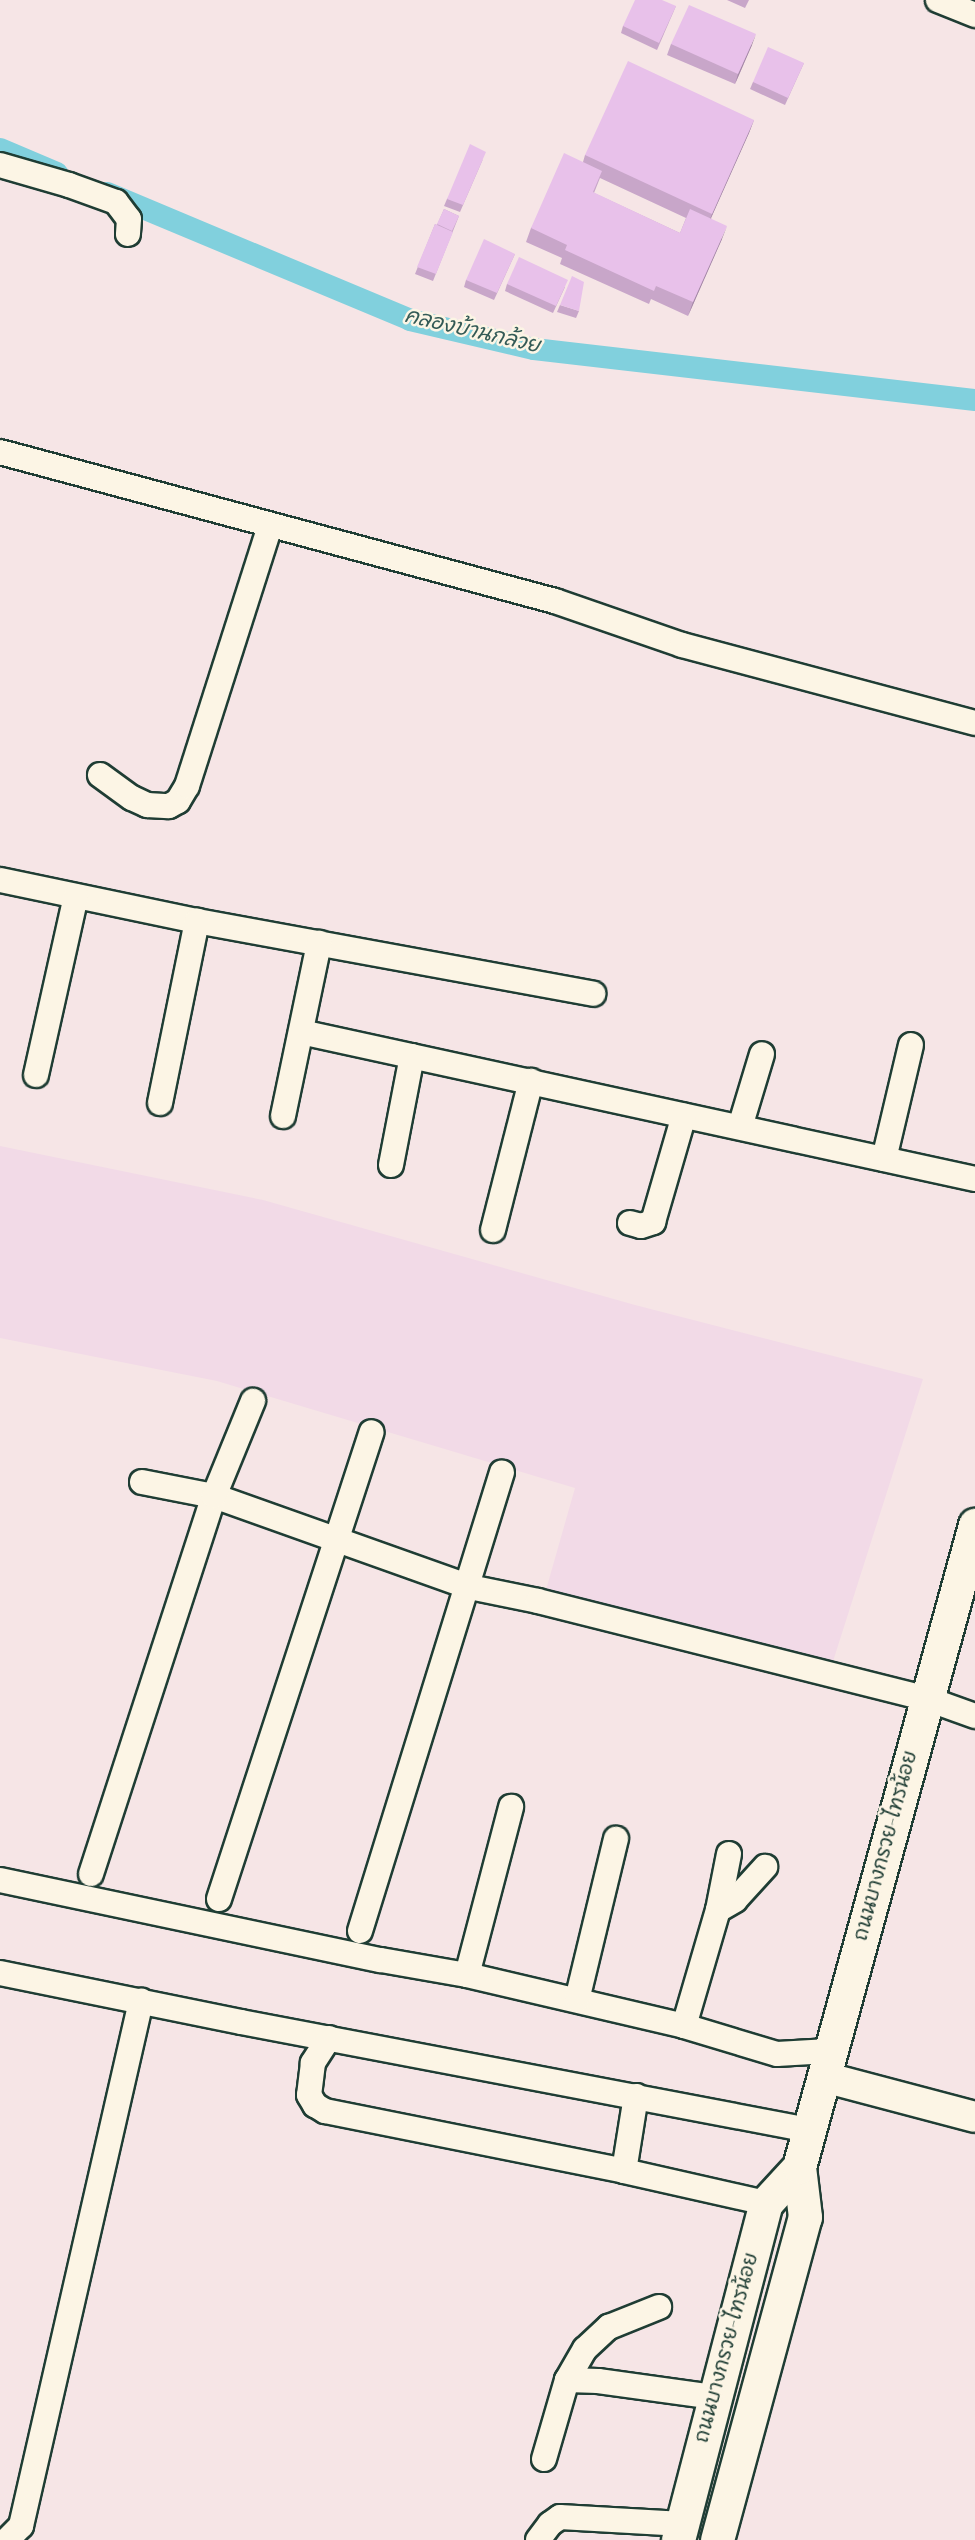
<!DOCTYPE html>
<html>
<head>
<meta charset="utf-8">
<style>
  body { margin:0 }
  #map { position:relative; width:975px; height:2540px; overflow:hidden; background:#f6e5e6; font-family:"Indie Flower","Playpen Sans Thai",sans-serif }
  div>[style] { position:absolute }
  .built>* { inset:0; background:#f2dae7 }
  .canal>* { height:22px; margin:-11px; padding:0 11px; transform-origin:11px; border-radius:11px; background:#81d0dd }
  .roads { filter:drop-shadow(2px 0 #1f3d34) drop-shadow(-2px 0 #1f3d34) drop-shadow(0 2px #1f3d34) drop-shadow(0 -2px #1f3d34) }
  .minor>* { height:24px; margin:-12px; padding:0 12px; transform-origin:12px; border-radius:12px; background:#fcf5e5 }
  .tertiary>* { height:30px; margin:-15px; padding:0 15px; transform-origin:15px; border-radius:15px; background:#fcf5e5 }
  .secondary>* { height:33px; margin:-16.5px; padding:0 16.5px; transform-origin:16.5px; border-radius:16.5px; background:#fcf5e5 }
  .wall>* { inset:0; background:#c8a6c9 }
  .shaded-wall>* { inset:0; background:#a287a4 }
  .building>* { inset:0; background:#e8c1ea }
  span { translate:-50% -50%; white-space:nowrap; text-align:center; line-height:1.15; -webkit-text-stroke:5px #fcf5e5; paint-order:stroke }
  .street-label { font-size:20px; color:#1f3d34 }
  .water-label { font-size:21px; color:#335a56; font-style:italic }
</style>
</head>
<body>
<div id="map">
  <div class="built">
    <div style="clip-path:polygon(0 1146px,263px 1200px,635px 1305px,923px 1379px,828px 1677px,540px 1611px,575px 1488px,217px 1381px,0 1338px)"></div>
  </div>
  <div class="canal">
    <div style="left:0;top:149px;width:62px;rotate:22.8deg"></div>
    <div style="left:107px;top:193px;width:329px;rotate:22.7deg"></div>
    <div style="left:410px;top:320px;width:127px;rotate:13.2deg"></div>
    <div style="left:534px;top:349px;width:444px;rotate:6.6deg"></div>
  </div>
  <div class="roads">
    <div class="minor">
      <div style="left:938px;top:0;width:40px;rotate:22deg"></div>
      <div style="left:0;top:165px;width:72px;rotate:16.2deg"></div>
      <div style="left:69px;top:185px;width:50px;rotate:19.9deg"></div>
      <div style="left:116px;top:202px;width:21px;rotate:53deg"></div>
      <div style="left:129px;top:219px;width:15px;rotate:94deg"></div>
      <div style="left:0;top:452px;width:575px;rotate:15.03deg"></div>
      <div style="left:555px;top:601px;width:134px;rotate:19.1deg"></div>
      <div style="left:682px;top:645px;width:303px;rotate:14.9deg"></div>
      <div style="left:100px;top:775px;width:39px;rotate:36deg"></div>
      <div style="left:132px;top:798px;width:17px;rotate:25deg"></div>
      <div style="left:147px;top:805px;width:22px;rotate:3deg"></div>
      <div style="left:169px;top:806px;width:10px;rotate:-29deg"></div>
      <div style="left:178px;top:801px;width:17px;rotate:-59deg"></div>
      <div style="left:187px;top:786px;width:273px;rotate:-72.3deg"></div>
      <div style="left:0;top:880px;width:201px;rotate:11.8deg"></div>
      <div style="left:197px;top:921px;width:403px;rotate:10.4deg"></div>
      <div style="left:301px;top:1032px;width:690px;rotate:12.3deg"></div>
      <div style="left:36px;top:1075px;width:183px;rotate:-77.4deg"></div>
      <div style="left:160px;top:1103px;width:186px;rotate:-78.5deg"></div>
      <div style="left:283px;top:1116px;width:177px;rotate:-78.2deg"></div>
      <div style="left:740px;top:1127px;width:76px;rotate:-73.2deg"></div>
      <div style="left:884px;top:1159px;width:117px;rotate:-76.7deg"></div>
      <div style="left:391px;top:1165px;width:111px;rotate:-79.1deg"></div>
      <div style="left:630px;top:1223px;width:11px;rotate:15deg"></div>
      <div style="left:641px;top:1226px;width:13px;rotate:-18deg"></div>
      <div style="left:653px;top:1222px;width:111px;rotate:-73.8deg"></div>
      <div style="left:493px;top:1230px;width:154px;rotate:-75.7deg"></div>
      <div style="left:142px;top:1482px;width:73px;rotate:11deg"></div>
      <div style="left:214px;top:1496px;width:271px;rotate:19.6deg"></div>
      <div style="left:469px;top:1587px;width:70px;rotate:11.5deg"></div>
      <div style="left:538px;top:1601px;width:399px;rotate:14.1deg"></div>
      <div style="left:925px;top:1698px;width:53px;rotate:19.8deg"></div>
      <div style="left:91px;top:1874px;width:398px;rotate:-72deg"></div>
      <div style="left:214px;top:1496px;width:103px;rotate:-67.7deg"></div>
      <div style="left:0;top:1880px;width:389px;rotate:11.9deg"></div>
      <div style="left:381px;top:1960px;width:87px;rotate:9.9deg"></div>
      <div style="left:467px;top:1975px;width:223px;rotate:13.2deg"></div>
      <div style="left:684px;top:2026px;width:97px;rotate:16.8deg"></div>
      <div style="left:777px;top:2054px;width:52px;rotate:-3.3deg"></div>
      <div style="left:219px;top:1899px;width:491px;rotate:-71.9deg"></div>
      <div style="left:718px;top:1910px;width:57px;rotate:-78.9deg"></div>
      <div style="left:360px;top:1931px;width:480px;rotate:-72.8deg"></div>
      <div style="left:0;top:1973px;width:246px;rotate:11.5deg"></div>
      <div style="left:241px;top:2022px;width:578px;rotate:10.77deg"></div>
      <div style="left:467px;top:1975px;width:174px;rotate:-75.3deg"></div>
      <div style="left:577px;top:2000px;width:166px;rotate:-76.4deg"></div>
      <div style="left:684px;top:2026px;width:121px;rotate:-73.7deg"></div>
      <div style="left:718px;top:1910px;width:20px;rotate:-30deg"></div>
      <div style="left:735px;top:1900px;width:45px;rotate:-47.7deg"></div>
      <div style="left:329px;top:2038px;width:30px;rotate:123deg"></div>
      <div style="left:313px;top:2063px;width:32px;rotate:97deg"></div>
      <div style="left:309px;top:2095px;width:12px;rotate:59deg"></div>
      <div style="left:315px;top:2105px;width:12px;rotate:31deg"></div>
      <div style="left:325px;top:2111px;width:305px;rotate:11.3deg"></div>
      <div style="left:624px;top:2171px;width:146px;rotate:12.7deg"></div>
      <div style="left:624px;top:2171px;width:76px;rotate:-80.9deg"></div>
      <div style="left:567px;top:2380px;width:36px;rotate:-60deg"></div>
      <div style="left:585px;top:2349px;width:33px;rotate:-43deg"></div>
      <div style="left:609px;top:2327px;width:54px;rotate:-21.8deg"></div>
      <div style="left:544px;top:2459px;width:82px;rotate:-73.8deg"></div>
      <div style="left:567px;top:2380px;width:31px;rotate:2deg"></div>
      <div style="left:598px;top:2381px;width:118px;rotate:7.8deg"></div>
      <div style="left:7px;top:2540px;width:20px;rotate:-45deg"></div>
      <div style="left:21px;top:2526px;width:539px;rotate:-77.12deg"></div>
      <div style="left:538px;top:2540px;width:20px;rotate:-53deg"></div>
      <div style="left:550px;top:2524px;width:12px;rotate:-35deg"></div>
      <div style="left:560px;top:2517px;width:123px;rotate:3.3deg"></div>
    </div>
    <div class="tertiary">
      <div style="left:824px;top:2077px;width:156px;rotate:14.8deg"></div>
    </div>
    <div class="secondary">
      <div style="left:678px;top:2540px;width:348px;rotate:-75.4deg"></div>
      <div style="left:766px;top:2203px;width:49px;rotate:-47.5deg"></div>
      <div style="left:717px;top:2540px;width:335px;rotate:-74.8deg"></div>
      <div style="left:805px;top:2217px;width:50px;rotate:-96.8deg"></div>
      <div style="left:799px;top:2167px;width:666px;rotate:-74.67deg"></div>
    </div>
  </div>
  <div class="wall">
    <div style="clip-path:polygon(727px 0,749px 0,745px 8px)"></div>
    <div style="clip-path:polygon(676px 6px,657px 50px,621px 33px,623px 26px)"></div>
    <div style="clip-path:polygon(671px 44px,752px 45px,735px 84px,667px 55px)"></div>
    <div style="clip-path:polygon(804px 63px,785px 105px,750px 89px,753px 82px)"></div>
    <div style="clip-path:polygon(evenodd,754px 120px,749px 133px,711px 218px,722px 239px,688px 316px,651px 299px,649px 304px,560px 264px,562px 258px,526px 242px,531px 228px,583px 162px,585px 155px,754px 120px,600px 178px,686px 218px,680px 233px,594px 193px,600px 178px)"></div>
    <div style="clip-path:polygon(483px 159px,460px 212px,444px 206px,447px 199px)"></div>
    <div style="clip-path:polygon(444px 209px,459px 216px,433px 281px,415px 274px,435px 224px,437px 225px)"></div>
    <div style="clip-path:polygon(515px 254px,494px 300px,464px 287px,466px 280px)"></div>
    <div style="clip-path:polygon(507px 284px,565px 287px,553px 313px,505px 291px)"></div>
    <div style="clip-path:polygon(560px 305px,579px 311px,576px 318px,557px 312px)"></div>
  </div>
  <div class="shaded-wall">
    <div style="clip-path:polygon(756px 34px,752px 45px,735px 84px,738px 74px)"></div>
    <div style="clip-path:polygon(754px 120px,749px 133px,707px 227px,712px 214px)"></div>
    <div style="clip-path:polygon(727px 226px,722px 239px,688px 316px,693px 302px)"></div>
  </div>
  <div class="building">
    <div style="clip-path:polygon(635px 0,662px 0,676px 6px,659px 43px,623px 26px)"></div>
    <div style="clip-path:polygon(689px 5px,756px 34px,738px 74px,671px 44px)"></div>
    <div style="clip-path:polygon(768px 47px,804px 63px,788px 98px,753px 82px)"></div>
    <div style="clip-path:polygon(628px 61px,754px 120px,712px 214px,585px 155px)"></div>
    <div style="clip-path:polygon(470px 144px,486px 152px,463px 205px,447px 199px)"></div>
    <div style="clip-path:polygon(564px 153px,602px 171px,593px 192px,680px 233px,690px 209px,727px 226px,693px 302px,656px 286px,654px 291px,565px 250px,567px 245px,531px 228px)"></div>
    <div style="clip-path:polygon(444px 209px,459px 216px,452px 231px,437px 224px)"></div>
    <div style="clip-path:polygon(435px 224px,453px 232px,436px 274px,417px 267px)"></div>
    <div style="clip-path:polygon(484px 239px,515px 254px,497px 293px,466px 280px)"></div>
    <div style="clip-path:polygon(519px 257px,568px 280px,556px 306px,507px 284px)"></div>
    <div style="clip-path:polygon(572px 276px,584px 282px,579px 311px,560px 305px)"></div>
  </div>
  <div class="street-label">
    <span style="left:887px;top:1846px;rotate:-75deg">ถนนบางกรวย-ไทรน้อย</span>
    <span style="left:728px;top:2348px;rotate:-75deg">ถนนบางกรวย-ไทรน้อย</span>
  </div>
  <div class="water-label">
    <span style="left:472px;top:332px;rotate:13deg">คลองบ้านกล้วย</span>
  </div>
</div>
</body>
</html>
